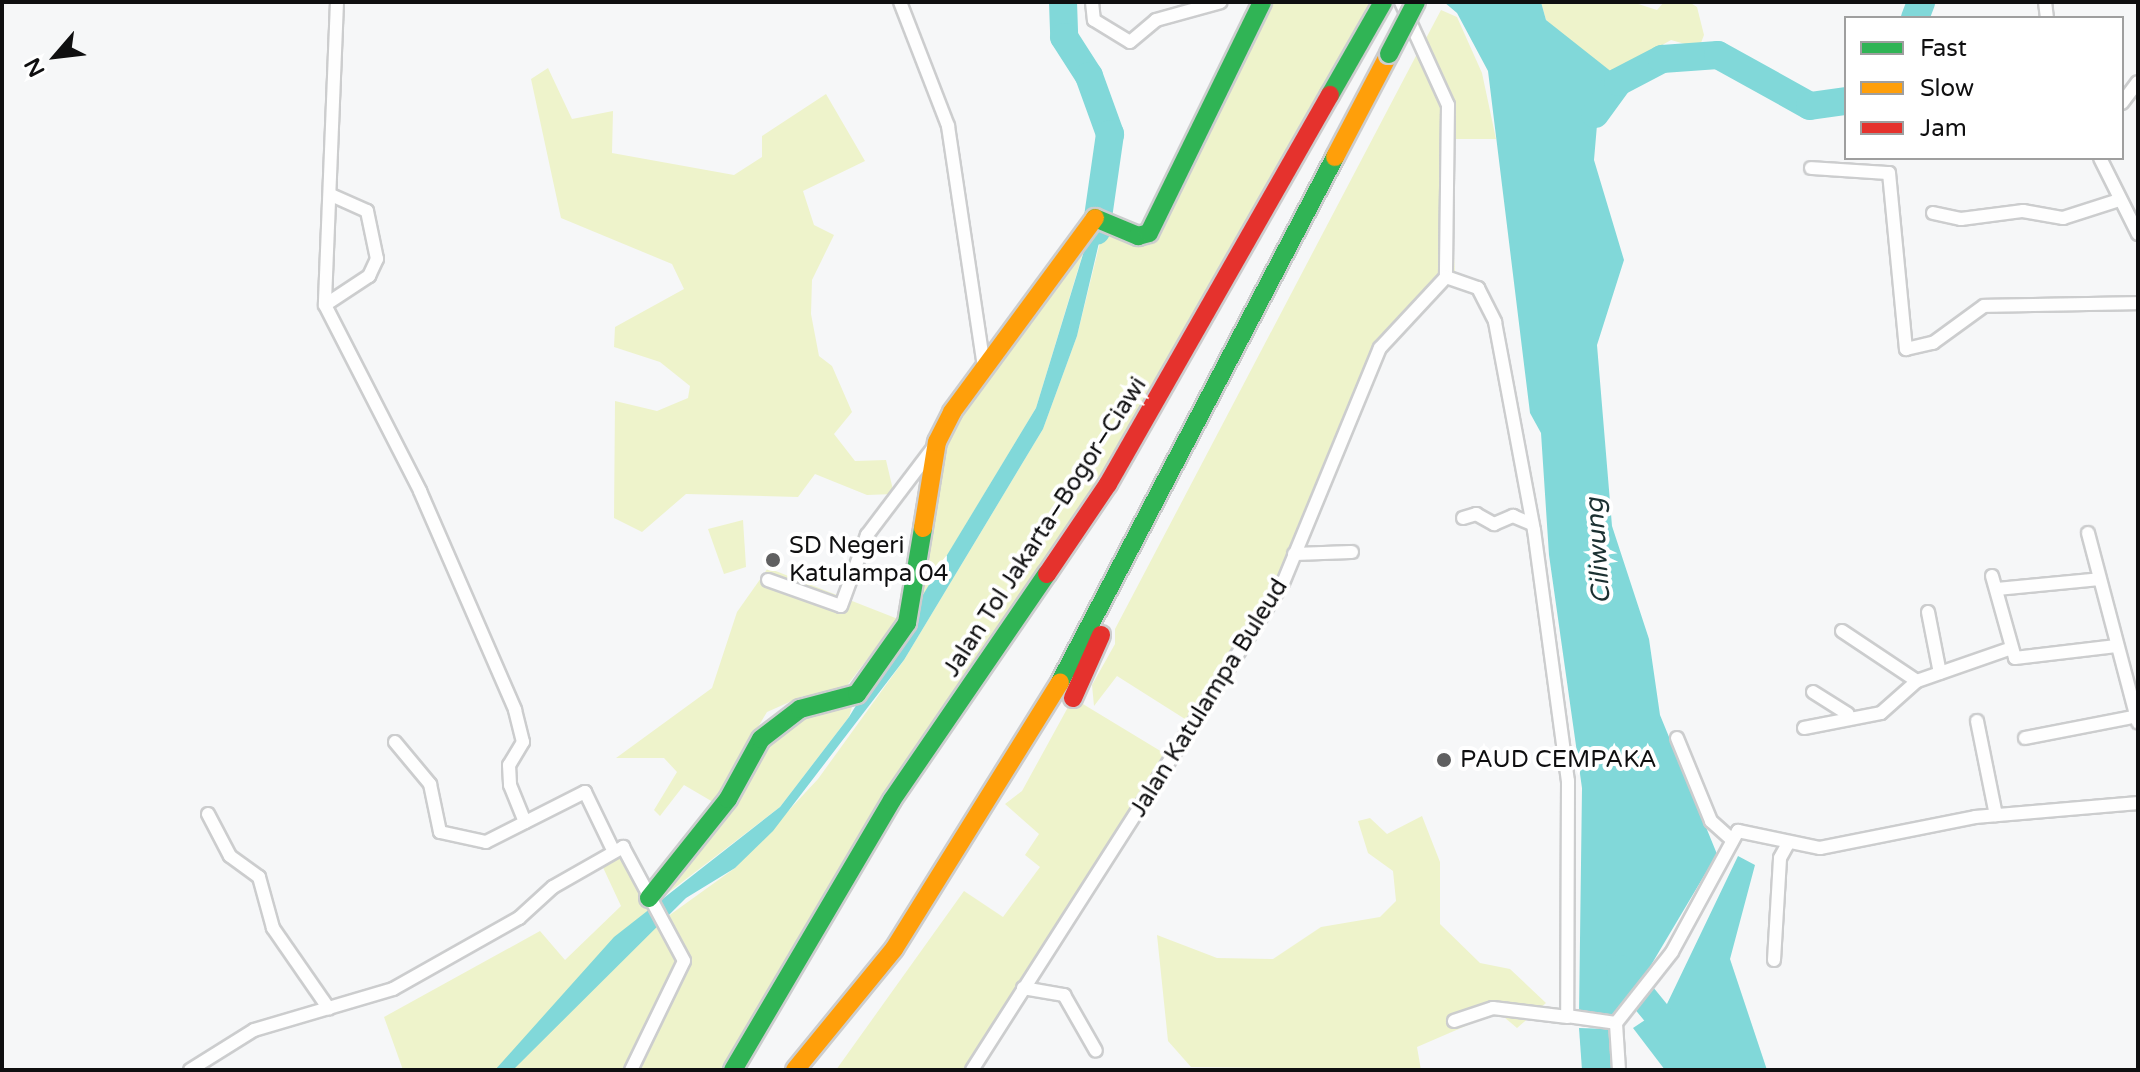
<!DOCTYPE html>
<html>
<head>
<meta charset="utf-8">
<style>
  body { margin:0 }
  #map { position:relative; width:2140px; height:1072px; overflow:hidden; background:#f6f7f8; font-family:"Varela Round",sans-serif }
  div>[style] { position:absolute }
  .green>* { inset:0; background:#eef3cb }
  .water>* { inset:0; background:#81d8d9 }
  .river>* { height:28px; margin:-14px; padding:0 14px; transform-origin:14px; border-radius:14px; background:#81d8d9 }
  .roads { filter:drop-shadow(2px 0 #cccdce) drop-shadow(-2px 0 #cccdce) drop-shadow(0 2px #cccdce) drop-shadow(0 -2px #cccdce) }
  .street>* { height:12px; margin:-6px; padding:0 6px; transform-origin:6px; border-radius:6px; background:#fefefe }
  .fast>* { height:18px; margin:-9px; padding:0 9px; transform-origin:9px; border-radius:9px; background:#30b455 }
  .slow>* { height:18px; margin:-9px; padding:0 9px; transform-origin:9px; border-radius:9px; background:#ff9f0a }
  .jam>* { height:18px; margin:-9px; padding:0 9px; transform-origin:9px; border-radius:9px; background:#e5322d }
  .bridges { filter:drop-shadow(2px 0 #cccdce) drop-shadow(-2px 0 #cccdce) drop-shadow(0 2px #cccdce) drop-shadow(0 -2px #cccdce) }
  .fast-bridge>* { height:18px; margin:-9px; padding:0 9px; transform-origin:9px; border-radius:9px; background:#30b455 }
  .dots>* { width:22px; height:22px; translate:-50% -50%; box-sizing:border-box; border:4px solid #fff; border-radius:50% }
  span { translate:-50% -50%; white-space:nowrap; text-align:center; line-height:1.15; -webkit-text-stroke:8px #fff; paint-order:stroke }
  .street-label { font-size:24px; color:#0f0f10 }
  .poi-label { font-size:24px; color:#0f0f10 }
  .left { translate:0 -50%; text-align:left }
  .water-label { font-size:26px; color:#1b3031; font-style:italic }
  .frame { position:absolute; inset:0; border:4px solid #0f0f10; pointer-events:none }
  .legend { position:absolute; left:1844px; top:16px; width:280px; height:144px; box-sizing:border-box; background:#fff; border:2px solid #9f9f9f; margin:0; padding:10px 14px; list-style:none; font-size:24px; color:#0f0f10 }
  .legend li { display:flex; align-items:center; gap:16px; height:40px }
  .legend b { width:40px; border:2px solid #9f9f9f }
  .north { position:absolute; left:16px; top:16px; width:80px; height:80px; -webkit-text-stroke:6px #fff; paint-order:stroke; rotate:242deg; font-size:22px; font-weight:700; line-height:32px; text-align:center; color:#0f0f10 }
  .north::after { content:''; display:block; margin:auto; width:28px; height:36px; background:#0f0f10; clip-path:polygon(50% 0,100% 100%,50% 72%,0 100%) }
</style>
</head>
<body>
<div id="map">
  <div class="green">
    <div style="clip-path:polygon(1262px 2px,1383px 2px,1241px 259px,733px 1070px,403px 1070px,384px 1017px,540px 931px,565px 960px,621px 906px,600px 861px,620px 851px,632px 855px,641px 894px,664px 882px,779px 721px,855px 697px,849px 717px,780px 807px,651px 906px,660px 922px,735px 868px,818px 779px,904px 660px,1043px 429px,1077px 336px,1105px 222px,1138px 236px)"></div>
    <div style="clip-path:polygon(1541px 2px,1632px 2px,1657px 10px,1664px 2px,1689px 2px,1697px 7px,1704px 35px,1699px 48px,1671px 40px,1613px 73px,1573px 48px,1546px 20px)"></div>
    <div style="clip-path:polygon(1441px 10px,1457px 17px,1482px 73px,1496px 139px,1455px 139px,1442px 73px,1423px 44px)"></div>
    <div style="clip-path:polygon(1417px 54px,1446px 118px,1455px 273px,1385px 341px,1300px 555px,1196px 726px,1117px 676px,1094px 706px,1092px 685px,1115px 644px,1115px 629px)"></div>
    <div style="clip-path:polygon(548px 68px,572px 119px,613px 111px,612px 153px,734px 175px,762px 157px,762px 136px,826px 94px,865px 161px,803px 191px,814px 225px,834px 235px,812px 280px,811px 314px,819px 356px,832px 366px,852px 412px,834px 434px,855px 461px,886px 460px,894px 494px,867px 495px,815px 474px,798px 497px,686px 494px,642px 532px,614px 518px,615px 401px,657px 411px,688px 398px,690px 386px,660px 362px,614px 347px,615px 327px,684px 289px,672px 264px,561px 218px,531px 79px)"></div>
    <div style="clip-path:polygon(1093px 220px,1036px 408px,918px 604px,937px 442px)"></div>
    <div style="clip-path:polygon(743px 520px,746px 567px,724px 574px,708px 529px)"></div>
    <div style="clip-path:polygon(768px 568px,898px 619px,839px 696px,803px 696px,767px 712px,713px 802px,684px 785px,660px 816px,654px 810px,677px 772px,664px 758px,616px 758px,712px 688px,737px 612px)"></div>
    <div style="clip-path:polygon(1073px 698px,1172px 758px,972px 1070px,836px 1070px,964px 891px,1003px 917px,1040px 867px,1025px 855px,1039px 834px,1005px 804px,1022px 791px)"></div>
    <div style="clip-path:polygon(1422px 816px,1440px 862px,1440px 924px,1480px 963px,1510px 969px,1546px 1003px,1517px 1028px,1498px 1012px,1417px 1047px,1421px 1070px,1191px 1067px,1168px 1041px,1157px 935px,1217px 958px,1273px 959px,1321px 927px,1380px 917px,1396px 901px,1393px 871px,1368px 853px,1358px 821px,1370px 818px,1387px 834px)"></div>
  </div>
  <div class="water">
    <div style="clip-path:polygon(1444px 2px,1541px 2px,1546px 20px,1613px 73px,1617px 88px,1597px 125px,1594px 160px,1624px 260px,1597px 345px,1612px 526px,1649px 639px,1660px 715px,1717px 854px,1619px 1019px,1579px 1015px,1582px 788px,1549px 555px,1541px 433px,1530px 413px,1488px 71px,1457px 13px)"></div>
    <div style="clip-path:polygon(1102px 192px,1110px 196px,1077px 336px,1043px 429px,904px 660px,773px 831px,735px 868px,686px 898px,513px 1070px,495px 1070px,614px 937px,780px 807px,849px 717px,1036px 408px)"></div>
    <div style="clip-path:polygon(1738px 856px,1755px 865px,1730px 959px,1767px 1070px,1665px 1070px,1633px 1028px,1666px 1006px)"></div>
    <div style="clip-path:polygon(1579px 1028px,1610px 1029px,1617px 1070px,1582px 1070px)"></div>
  </div>
  <div class="river">
    <div style="left:1063px;top:2px;width:35px;rotate:88deg"></div>
    <div style="left:1064px;top:37px;width:46px;rotate:57.3deg"></div>
    <div style="left:1089px;top:76px;width:62px;rotate:70.1deg"></div>
    <div style="left:1110px;top:134px;width:98px;rotate:98.2deg"></div>
    <div style="left:1915px;top:18px;width:17px;rotate:-69deg"></div>
    <div style="left:1595px;top:114px;width:39px;rotate:-54deg"></div>
    <div style="left:1618px;top:82px;width:50px;rotate:-27.6deg"></div>
    <div style="left:1662px;top:59px;width:56px;rotate:-4.1deg"></div>
    <div style="left:1718px;top:55px;width:105px;rotate:29deg"></div>
    <div style="left:1810px;top:106px;width:36px;rotate:-8deg"></div>
    <div style="left:1620px;top:969px;width:131px;rotate:50.6deg"></div>
  </div>
  <div class="roads">
    <div class="street">
      <div style="left:337px;top:2px;width:303px;rotate:92.3deg"></div>
      <div style="left:325px;top:305px;width:209px;rotate:62.9deg"></div>
      <div style="left:420px;top:491px;width:239px;rotate:66.5deg"></div>
      <div style="left:515px;top:710px;width:33px;rotate:76deg"></div>
      <div style="left:523px;top:742px;width:27px;rotate:121deg"></div>
      <div style="left:509px;top:765px;width:20px;rotate:87deg"></div>
      <div style="left:510px;top:785px;width:40px;rotate:68deg"></div>
      <div style="left:900px;top:2px;width:133px;rotate:68.8deg"></div>
      <div style="left:948px;top:126px;width:243px;rotate:81.5deg"></div>
      <div style="left:1092px;top:2px;width:18px;rotate:84deg"></div>
      <div style="left:1094px;top:20px;width:42px;rotate:31.4deg"></div>
      <div style="left:1130px;top:42px;width:34px;rotate:-40deg"></div>
      <div style="left:1156px;top:20px;width:67px;rotate:-15.5deg"></div>
      <div style="left:1401px;top:2px;width:113px;rotate:65.5deg"></div>
      <div style="left:1448px;top:105px;width:172px;rotate:90.7deg"></div>
      <div style="left:2045px;top:2px;width:16px;rotate:83deg"></div>
      <div style="left:2122px;top:103px;width:26px;rotate:-53deg"></div>
      <div style="left:2100px;top:158px;width:85px;rotate:63.4deg"></div>
      <div style="left:1811px;top:168px;width:78px;rotate:3.7deg"></div>
      <div style="left:1889px;top:173px;width:177px;rotate:84.5deg"></div>
      <div style="left:1906px;top:349px;width:28px;rotate:-13deg"></div>
      <div style="left:1933px;top:343px;width:63px;rotate:-36deg"></div>
      <div style="left:1984px;top:306px;width:154px;rotate:-1.1deg"></div>
      <div style="left:1933px;top:213px;width:29px;rotate:12deg"></div>
      <div style="left:1961px;top:219px;width:63px;rotate:-7.4deg"></div>
      <div style="left:2023px;top:211px;width:41px;rotate:9.9deg"></div>
      <div style="left:2063px;top:218px;width:59px;rotate:-17.8deg"></div>
      <div style="left:1446px;top:277px;width:34px;rotate:19deg"></div>
      <div style="left:1478px;top:288px;width:38px;rotate:63deg"></div>
      <div style="left:1495px;top:322px;width:212px;rotate:79.4deg"></div>
      <div style="left:1534px;top:530px;width:253px;rotate:82.3deg"></div>
      <div style="left:1568px;top:781px;width:235px;rotate:90.2deg"></div>
      <div style="left:1567px;top:1016px;width:49px;rotate:8.1deg"></div>
      <div style="left:325px;top:305px;width:53px;rotate:-33.4deg"></div>
      <div style="left:369px;top:276px;width:19px;rotate:-65deg"></div>
      <div style="left:377px;top:259px;width:49px;rotate:-101.8deg"></div>
      <div style="left:367px;top:211px;width:39px;rotate:-156deg"></div>
      <div style="left:1463px;top:518px;width:14px;rotate:-17deg"></div>
      <div style="left:1476px;top:514px;width:21px;rotate:29deg"></div>
      <div style="left:1494px;top:524px;width:21px;rotate:-23deg"></div>
      <div style="left:1513px;top:516px;width:21px;rotate:23deg"></div>
      <div style="left:2088px;top:533px;width:196px;rotate:75.2deg"></div>
      <div style="left:1294px;top:554px;width:58px;rotate:-2deg"></div>
      <div style="left:1992px;top:576px;width:85px;rotate:74.3deg"></div>
      <div style="left:2015px;top:658px;width:102px;rotate:-6.8deg"></div>
      <div style="left:768px;top:580px;width:77px;rotate:19.6deg"></div>
      <div style="left:841px;top:606px;width:76px;rotate:-69.9deg"></div>
      <div style="left:867px;top:535px;width:109px;rotate:-52.8deg"></div>
      <div style="left:1997px;top:589px;width:103px;rotate:-5.5deg"></div>
      <div style="left:1928px;top:612px;width:62px;rotate:78.9deg"></div>
      <div style="left:1842px;top:631px;width:90px;rotate:33.7deg"></div>
      <div style="left:1813px;top:692px;width:41px;rotate:32.2deg"></div>
      <div style="left:1977px;top:721px;width:96px;rotate:78.6deg"></div>
      <div style="left:1804px;top:728px;width:78px;rotate:-11deg"></div>
      <div style="left:1881px;top:713px;width:48px;rotate:-41.6deg"></div>
      <div style="left:1917px;top:681px;width:97px;rotate:-19.2deg"></div>
      <div style="left:1677px;top:738px;width:90px;rotate:67.7deg"></div>
      <div style="left:1711px;top:821px;width:27px;rotate:42deg"></div>
      <div style="left:2025px;top:738px;width:115px;rotate:-11deg"></div>
      <div style="left:395px;top:742px;width:55px;rotate:50.2deg"></div>
      <div style="left:430px;top:784px;width:49px;rotate:78.2deg"></div>
      <div style="left:440px;top:832px;width:47px;rotate:12.3deg"></div>
      <div style="left:486px;top:842px;width:111px;rotate:-26.8deg"></div>
      <div style="left:585px;top:792px;width:64px;rotate:64.2deg"></div>
      <div style="left:208px;top:814px;width:47px;rotate:62.4deg"></div>
      <div style="left:230px;top:856px;width:36px;rotate:36deg"></div>
      <div style="left:259px;top:877px;width:53px;rotate:74.6deg"></div>
      <div style="left:273px;top:928px;width:98px;rotate:55.3deg"></div>
      <div style="left:1774px;top:960px;width:102px;rotate:-86.6deg"></div>
      <div style="left:1780px;top:858px;width:18px;rotate:-61deg"></div>
      <div style="left:1023px;top:988px;width:42px;rotate:9.7deg"></div>
      <div style="left:1064px;top:995px;width:64px;rotate:60.3deg"></div>
      <div style="left:1454px;top:1021px;width:41px;rotate:-18.4deg"></div>
      <div style="left:1493px;top:1008px;width:75px;rotate:6.9deg"></div>
      <div style="left:190px;top:1070px;width:75px;rotate:-32deg"></div>
      <div style="left:254px;top:1030px;width:145px;rotate:-16.4deg"></div>
      <div style="left:393px;top:989px;width:145px;rotate:-29.4deg"></div>
      <div style="left:519px;top:918px;width:46px;rotate:-42.4deg"></div>
      <div style="left:553px;top:887px;width:81px;rotate:-29.7deg"></div>
      <div style="left:623px;top:847px;width:129px;rotate:61.8deg"></div>
      <div style="left:684px;top:961px;width:121px;rotate:115.9deg"></div>
      <div style="left:972px;top:1070px;width:578px;rotate:-57.44deg"></div>
      <div style="left:1283px;top:583px;width:254px;rotate:-67.6deg"></div>
      <div style="left:1380px;top:348px;width:97px;rotate:-47.1deg"></div>
      <div style="left:1619px;top:1070px;width:47px;rotate:-93.7deg"></div>
      <div style="left:1616px;top:1023px;width:90px;rotate:-51.7deg"></div>
      <div style="left:1672px;top:952px;width:138px;rotate:-61.4deg"></div>
      <div style="left:1738px;top:831px;width:84px;rotate:11.7deg"></div>
      <div style="left:1820px;top:848px;width:158px;rotate:-11.3deg"></div>
      <div style="left:1975px;top:817px;width:164px;rotate:-4.9deg"></div>
    </div>
    <div class="fast">
      <div style="left:1330px;top:95px;width:107px;rotate:-60.3deg"></div>
      <div style="left:1095px;top:218px;width:47px;rotate:22.7deg"></div>
      <div style="left:1138px;top:236px;width:11px;rotate:-15deg"></div>
      <div style="left:1149px;top:233px;width:257px;rotate:-63.9deg"></div>
      <div style="left:1060px;top:682px;width:593px;rotate:-62.35deg"></div>
      <div style="left:649px;top:898px;width:127px;rotate:-51.4deg"></div>
      <div style="left:728px;top:799px;width:68px;rotate:-61.2deg"></div>
      <div style="left:761px;top:739px;width:49px;rotate:-37.6deg"></div>
      <div style="left:800px;top:709px;width:59px;rotate:-14.7deg"></div>
      <div style="left:857px;top:694px;width:87px;rotate:-54.8deg"></div>
      <div style="left:907px;top:623px;width:96px;rotate:-80.4deg"></div>
      <div style="left:733px;top:1070px;width:313px;rotate:-59.5deg"></div>
      <div style="left:892px;top:800px;width:274px;rotate:-55.6deg"></div>
    </div>
    <div class="slow">
      <div style="left:1335px;top:157px;width:116px;rotate:-62.3deg"></div>
      <div style="left:923px;top:528px;width:87px;rotate:-80.8deg"></div>
      <div style="left:937px;top:442px;width:34px;rotate:-63deg"></div>
      <div style="left:952px;top:412px;width:241px;rotate:-53.6deg"></div>
      <div style="left:795px;top:1070px;width:156px;rotate:-50.7deg"></div>
      <div style="left:894px;top:949px;width:314px;rotate:-58.1deg"></div>
    </div>
    <div class="jam">
      <div style="left:1047px;top:574px;width:109px;rotate:-55.9deg"></div>
      <div style="left:1108px;top:484px;width:448px;rotate:-60.3deg"></div>
      <div style="left:1073px;top:698px;width:69px;rotate:-66deg"></div>
    </div>
  </div>
  <div class="bridges">
    <div class="fast-bridge">
      <div style="left:1389px;top:54px;width:59px;rotate:-62.6deg"></div>
    </div>
  </div>
  <div class="dots">
    <div style="left:773px;top:560px;background:#606061"></div>
    <div style="left:1444px;top:760px;background:#606061"></div>
  </div>
  <div class="street-label">
    <span style="left:1045px;top:527px;rotate:-57deg">Jalan Tol Jakarta–Bogor–Ciawi</span>
    <span style="left:1209px;top:698px;rotate:-58deg">Jalan Katulampa Buleud</span>
  </div>
  <div class="poi-label">
    <span class="left" style="left:789px;top:560px">SD Negeri<br>Katulampa 04</span>
    <span class="left" style="left:1460px;top:760px">PAUD CEMPAKA</span>
  </div>
  <div class="water-label">
    <span style="left:1598px;top:551px;rotate:-94deg">Ciliwung</span>
  </div>
  <div class="frame"></div>
  <ul class="legend">
  <li><b style="height:10px;background:#30b455"></b>Fast</li>
  <li><b style="height:10px;background:#ff9f0a"></b>Slow</li>
  <li><b style="height:10px;background:#e5322d"></b>Jam</li>
  </ul>
  <div class="north">N</div>
</div>
</body>
</html>
